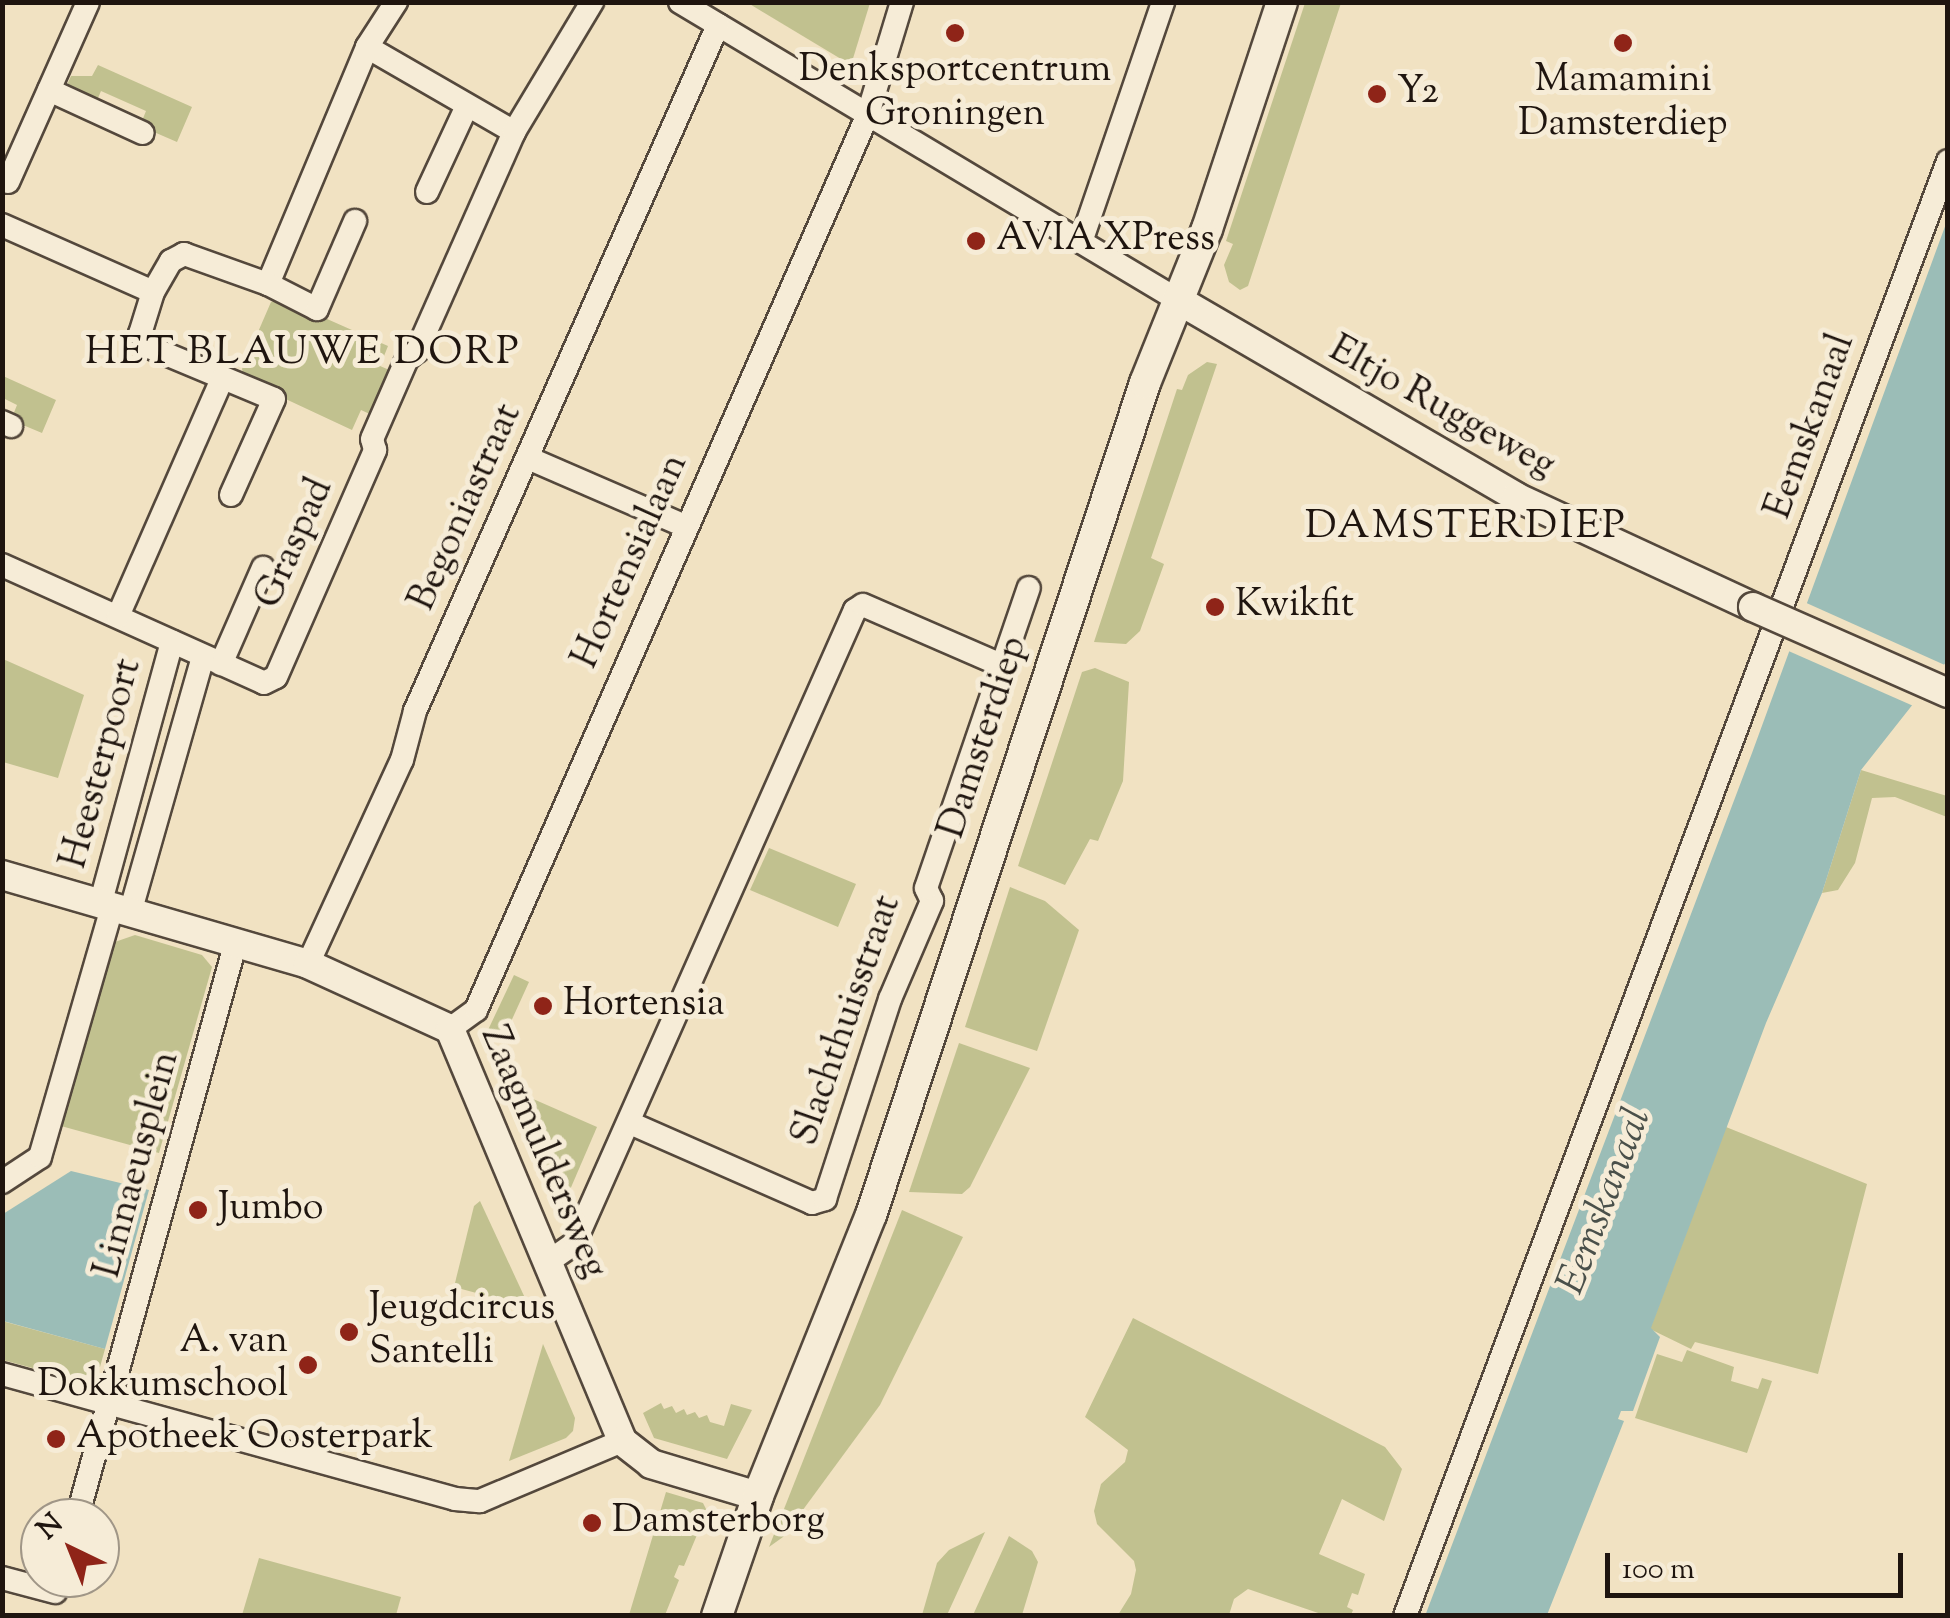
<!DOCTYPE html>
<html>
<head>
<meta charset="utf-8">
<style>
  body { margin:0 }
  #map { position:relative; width:1950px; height:1618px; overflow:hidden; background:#f1e2c2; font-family:"Sorts Mill Goudy",serif }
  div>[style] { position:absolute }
  .green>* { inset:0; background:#c1c18f }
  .water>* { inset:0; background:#9bbdb7 }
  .pier>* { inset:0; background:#f1e2c2 }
  .roads { filter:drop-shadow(2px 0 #54483c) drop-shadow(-2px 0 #54483c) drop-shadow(0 2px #54483c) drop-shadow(0 -2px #54483c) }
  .minor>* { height:22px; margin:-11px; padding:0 11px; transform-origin:11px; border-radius:11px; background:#f6ecd7 }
  .tertiary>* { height:28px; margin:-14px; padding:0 14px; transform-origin:14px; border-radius:14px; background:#f6ecd7 }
  .secondary>* { height:30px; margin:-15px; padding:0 15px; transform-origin:15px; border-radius:15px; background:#f6ecd7 }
  .bridges { filter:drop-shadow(2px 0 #54483c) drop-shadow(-2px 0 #54483c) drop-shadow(0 2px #54483c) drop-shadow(0 -2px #54483c) }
  .tertiary-bridge>* { height:28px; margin:-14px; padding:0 14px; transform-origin:14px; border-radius:14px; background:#f6ecd7 }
  .dots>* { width:28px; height:28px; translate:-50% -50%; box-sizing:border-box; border:5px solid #f6ecd7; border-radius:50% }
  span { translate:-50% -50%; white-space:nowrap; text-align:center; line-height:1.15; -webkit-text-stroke:10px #f6ecd7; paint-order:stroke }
  .poi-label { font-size:38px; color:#1f150f }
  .left { translate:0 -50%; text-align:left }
  .right { translate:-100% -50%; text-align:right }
  .street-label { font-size:38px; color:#1f150f }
  .neighbourhood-label { font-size:40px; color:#1f150f; letter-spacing:2.5px }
  .water-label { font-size:40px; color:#4a504a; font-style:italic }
  .frame { position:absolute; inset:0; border:5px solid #1f150f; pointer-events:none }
  .north { position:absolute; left:20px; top:1498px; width:100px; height:100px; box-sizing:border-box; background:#f6ecd7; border:2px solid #a09687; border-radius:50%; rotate:317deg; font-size:28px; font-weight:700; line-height:40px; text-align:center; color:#1f150f }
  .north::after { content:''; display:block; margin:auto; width:35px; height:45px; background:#8f2418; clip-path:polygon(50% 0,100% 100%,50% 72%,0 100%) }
  .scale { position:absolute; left:1605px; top:1553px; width:298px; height:45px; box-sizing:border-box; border:5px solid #1f150f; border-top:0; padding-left:12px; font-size:30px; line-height:35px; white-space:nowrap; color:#1f150f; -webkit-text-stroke:8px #f6ecd7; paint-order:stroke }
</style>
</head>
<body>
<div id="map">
  <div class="green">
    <div style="clip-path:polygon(748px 3px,870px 3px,851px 65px)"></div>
    <div style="clip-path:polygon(1305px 3px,1341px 3px,1248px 286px,1240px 290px,1229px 282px,1224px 265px,1233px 244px,1226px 241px)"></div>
    <div style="clip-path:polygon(98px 65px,192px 107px,177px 142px,140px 126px,146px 111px,101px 91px,95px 105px,71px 92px,67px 85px,71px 76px,92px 76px)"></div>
    <div style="clip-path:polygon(282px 299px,388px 346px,380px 366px,394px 372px,374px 416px,361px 410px,352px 430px,245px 380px,242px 369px,271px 302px)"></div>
    <div style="clip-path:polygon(1207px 362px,1217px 364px,1151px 558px,1164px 564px,1140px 631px,1126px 644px,1094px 642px,1177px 389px,1182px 390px,1188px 375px)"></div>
    <div style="clip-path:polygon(3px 376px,56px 400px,42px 433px,11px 420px,17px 405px,3px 398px)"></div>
    <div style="clip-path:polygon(3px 659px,84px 695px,58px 778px,3px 762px)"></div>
    <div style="clip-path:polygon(1095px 668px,1129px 682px,1123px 781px,1098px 841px,1090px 839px,1065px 885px,1018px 866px,1082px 672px)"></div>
    <div style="clip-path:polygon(1861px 770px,1947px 796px,1947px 817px,1895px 797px,1872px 798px,1855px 863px,1838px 890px,1822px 893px)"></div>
    <div style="clip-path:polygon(769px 848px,856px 884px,838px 927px,750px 890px)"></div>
    <div style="clip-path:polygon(1010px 887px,1045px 901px,1079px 930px,1037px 1051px,965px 1027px)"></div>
    <div style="clip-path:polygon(135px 935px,202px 955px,212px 967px,159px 1153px,61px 1126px,112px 943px)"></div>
    <div style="clip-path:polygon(514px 975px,529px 982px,504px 1037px,488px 1030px)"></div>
    <div style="clip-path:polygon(959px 1043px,1030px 1068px,970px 1187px,962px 1194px,909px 1192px)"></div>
    <div style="clip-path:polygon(515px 1091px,597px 1127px,563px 1206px)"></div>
    <div style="clip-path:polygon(1726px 1127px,1867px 1184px,1818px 1374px,1695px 1342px,1691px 1349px,1650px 1329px)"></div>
    <div style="clip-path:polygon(480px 1201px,525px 1298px,521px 1305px,454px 1287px,474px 1206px)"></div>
    <div style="clip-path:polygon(902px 1210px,963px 1237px,880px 1405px,783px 1537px,769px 1547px)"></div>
    <div style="clip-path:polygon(1133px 1318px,1385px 1447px,1402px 1469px,1384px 1521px,1342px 1499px,1319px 1554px,1365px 1574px,1358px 1595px,1352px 1593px,1347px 1607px,1353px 1610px,1351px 1615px,1324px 1615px,1248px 1589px,1234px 1599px,1229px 1615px,1118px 1615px,1131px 1594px,1136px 1570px,1134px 1561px,1097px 1524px,1094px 1511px,1101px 1484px,1125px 1462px,1128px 1450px,1085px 1417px)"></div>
    <div style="clip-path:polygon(2px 1321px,105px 1349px,100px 1367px,93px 1365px,90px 1373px,77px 1380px,3px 1360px)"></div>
    <div style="clip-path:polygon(543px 1344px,575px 1418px,573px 1431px,566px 1438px,509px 1461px)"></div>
    <div style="clip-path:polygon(1687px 1350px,1734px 1367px,1731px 1381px,1758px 1389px,1762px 1378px,1772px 1381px,1747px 1453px,1635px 1418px,1657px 1354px,1682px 1362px)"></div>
    <div style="clip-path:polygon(661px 1403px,664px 1409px,672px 1406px,676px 1413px,684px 1409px,687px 1415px,695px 1412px,699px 1418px,707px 1415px,710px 1422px,724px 1426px,731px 1404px,752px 1410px,727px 1459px,654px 1438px,643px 1413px)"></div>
    <div style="clip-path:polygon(666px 1492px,703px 1503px,707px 1511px,684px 1566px,679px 1565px,674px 1577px,679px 1580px,665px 1615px,629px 1615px)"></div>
    <div style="clip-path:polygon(985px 1532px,947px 1615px,922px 1615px,937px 1563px,949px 1550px)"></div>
    <div style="clip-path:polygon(1009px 1536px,1032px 1551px,1038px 1562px,1022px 1615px,973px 1615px)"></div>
    <div style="clip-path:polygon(259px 1558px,401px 1597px,396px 1615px,242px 1615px)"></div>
  </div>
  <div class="water">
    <div style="clip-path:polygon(1947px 221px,1947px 661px,1861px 770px,1822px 893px,1766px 1023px,1651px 1328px,1660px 1337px,1633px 1411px,1621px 1411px,1618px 1419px,1624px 1421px,1547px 1615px,1425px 1616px,1752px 753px)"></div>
    <div style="clip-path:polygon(71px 1171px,149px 1190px,105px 1349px,3px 1321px,3px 1214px)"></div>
  </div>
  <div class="pier">
    <div style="clip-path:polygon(1802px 601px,1947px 666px,1948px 669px,1918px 708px,1784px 649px)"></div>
  </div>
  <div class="roads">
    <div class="minor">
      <div style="left:680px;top:2px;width:580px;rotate:30.9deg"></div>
      <div style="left:367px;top:47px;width:170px;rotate:30deg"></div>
      <div style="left:49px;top:90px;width:103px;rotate:24.6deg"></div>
      <div style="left:8px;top:182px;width:197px;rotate:-66deg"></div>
      <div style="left:427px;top:192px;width:95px;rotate:-65.1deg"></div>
      <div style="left:2px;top:225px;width:165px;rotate:23.9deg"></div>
      <div style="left:1081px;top:242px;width:254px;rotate:-71.1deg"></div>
      <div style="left:268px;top:284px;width:257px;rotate:-67.3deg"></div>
      <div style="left:367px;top:47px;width:54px;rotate:-57.2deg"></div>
      <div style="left:2px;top:422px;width:10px;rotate:24deg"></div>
      <div style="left:528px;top:458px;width:171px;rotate:23.4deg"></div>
      <div style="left:231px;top:495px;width:105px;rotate:-65.9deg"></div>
      <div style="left:274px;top:399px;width:135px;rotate:-157.4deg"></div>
      <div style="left:149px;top:347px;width:16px;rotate:-125deg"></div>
      <div style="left:140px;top:334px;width:44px;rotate:-72.8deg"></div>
      <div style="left:153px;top:292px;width:36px;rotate:-60deg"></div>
      <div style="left:171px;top:261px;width:15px;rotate:-28deg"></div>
      <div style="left:184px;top:254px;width:89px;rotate:19.7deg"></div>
      <div style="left:268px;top:284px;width:55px;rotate:27deg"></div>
      <div style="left:317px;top:309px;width:96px;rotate:-66.6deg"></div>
      <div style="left:2px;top:565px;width:287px;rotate:24.2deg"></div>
      <div style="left:264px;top:683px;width:13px;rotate:-27deg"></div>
      <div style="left:276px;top:677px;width:248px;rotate:-66.4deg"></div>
      <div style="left:375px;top:450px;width:11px;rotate:-105deg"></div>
      <div style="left:372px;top:439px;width:87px;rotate:-66.4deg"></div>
      <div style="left:407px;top:359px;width:13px;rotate:-39deg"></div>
      <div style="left:417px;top:351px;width:240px;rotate:-66.1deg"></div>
      <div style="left:514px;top:132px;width:152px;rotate:-59deg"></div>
      <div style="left:118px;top:616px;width:259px;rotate:-66.3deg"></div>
      <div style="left:221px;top:664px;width:105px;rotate:-66.4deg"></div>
      <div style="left:100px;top:905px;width:273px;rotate:-74.7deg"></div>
      <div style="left:130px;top:913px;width:267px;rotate:-74.1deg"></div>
      <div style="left:308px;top:964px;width:225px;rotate:-65.3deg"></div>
      <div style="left:402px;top:760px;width:51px;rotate:-75.1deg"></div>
      <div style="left:415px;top:711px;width:750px;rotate:-66.17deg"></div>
      <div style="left:450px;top:1029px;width:32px;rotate:-36deg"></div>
      <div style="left:476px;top:1010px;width:978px;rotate:-66.37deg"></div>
      <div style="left:868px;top:114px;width:117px;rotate:-73.1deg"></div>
      <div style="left:630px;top:1123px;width:199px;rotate:23.7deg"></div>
      <div style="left:812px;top:1203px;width:14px;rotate:-17deg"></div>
      <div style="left:825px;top:1199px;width:210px;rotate:-72deg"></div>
      <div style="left:890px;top:999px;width:107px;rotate:-66.8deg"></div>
      <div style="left:932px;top:901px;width:14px;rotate:-115deg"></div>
      <div style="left:926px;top:888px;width:317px;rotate:-71.1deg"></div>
      <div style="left:2px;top:1182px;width:45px;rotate:-33.3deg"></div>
      <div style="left:40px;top:1157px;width:259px;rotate:-73.9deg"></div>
      <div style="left:548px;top:1262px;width:32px;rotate:-35deg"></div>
      <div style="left:574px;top:1244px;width:693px;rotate:-66.1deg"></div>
      <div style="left:855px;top:610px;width:9px;rotate:-32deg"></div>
      <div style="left:863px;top:605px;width:153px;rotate:23.5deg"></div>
      <div style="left:2px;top:1374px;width:470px;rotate:15.4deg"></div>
      <div style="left:455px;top:1499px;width:25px;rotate:5deg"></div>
      <div style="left:480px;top:1501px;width:154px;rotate:-22.9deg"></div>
      <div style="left:77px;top:1518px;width:594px;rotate:-74.58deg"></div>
      <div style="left:2px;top:1578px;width:55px;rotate:14.8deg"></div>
      <div style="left:1405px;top:1616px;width:1553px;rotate:-69.53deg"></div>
    </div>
    <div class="tertiary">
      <div style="left:1178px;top:300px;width:391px;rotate:30.2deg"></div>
      <div style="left:1516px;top:497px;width:261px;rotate:24.9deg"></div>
      <div style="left:2px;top:875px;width:319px;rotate:16.2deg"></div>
      <div style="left:308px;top:964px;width:156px;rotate:24.6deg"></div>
      <div style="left:450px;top:1029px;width:446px;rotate:67.3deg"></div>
      <div style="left:622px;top:1441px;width:37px;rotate:38deg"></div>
      <div style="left:651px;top:1464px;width:112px;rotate:16.7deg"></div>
    </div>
    <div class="secondary">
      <div style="left:717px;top:1616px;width:127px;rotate:-71.1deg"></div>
      <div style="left:758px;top:1496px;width:303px;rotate:-68.1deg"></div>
      <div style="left:871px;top:1215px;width:876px;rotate:-71.77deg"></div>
      <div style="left:1145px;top:383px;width:166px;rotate:-68.1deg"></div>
      <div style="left:1207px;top:229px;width:239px;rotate:-71.7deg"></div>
    </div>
  </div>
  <div class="bridges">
    <div class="tertiary-bridge">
      <div style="left:1753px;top:607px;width:213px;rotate:23.8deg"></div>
    </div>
  </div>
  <div class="dots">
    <div style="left:955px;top:33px;background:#8f2418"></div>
    <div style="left:1623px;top:43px;background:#8f2418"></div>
    <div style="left:1377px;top:94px;background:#8f2418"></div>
    <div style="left:976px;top:241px;background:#8f2418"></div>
    <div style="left:1215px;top:607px;background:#8f2418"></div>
    <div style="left:543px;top:1006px;background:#8f2418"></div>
    <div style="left:198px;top:1210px;background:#8f2418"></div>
    <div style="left:349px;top:1332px;background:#8f2418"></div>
    <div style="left:308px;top:1365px;background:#8f2418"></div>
    <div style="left:56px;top:1439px;background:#8f2418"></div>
    <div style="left:592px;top:1523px;background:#8f2418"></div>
  </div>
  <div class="poi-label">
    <span style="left:955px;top:94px">Denksportcentrum<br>Groningen</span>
    <span style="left:1623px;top:104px">Mamamini<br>Damsterdiep</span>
    <span class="left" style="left:1397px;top:94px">Y2</span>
    <span class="left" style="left:996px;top:241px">AVIA XPress</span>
    <span class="left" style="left:1235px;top:607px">Kwikfit</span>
    <span class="left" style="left:563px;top:1006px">Hortensia</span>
    <span class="left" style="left:218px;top:1210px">Jumbo</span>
    <span class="left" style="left:369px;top:1332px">Jeugdcircus<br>Santelli</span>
    <span class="right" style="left:288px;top:1365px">A. van<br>Dokkumschool</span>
    <span class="left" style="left:76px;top:1439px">Apotheek Oosterpark</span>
    <span class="left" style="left:612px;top:1523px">Damsterborg</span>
  </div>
  <div class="street-label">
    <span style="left:1441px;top:409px;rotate:29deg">Eltjo Ruggeweg</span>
    <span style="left:1812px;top:427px;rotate:-70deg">Eemskanaal</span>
    <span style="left:467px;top:508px;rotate:-66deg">Begoniastraat</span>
    <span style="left:296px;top:544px;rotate:-66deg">Graspad</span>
    <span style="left:632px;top:562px;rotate:-66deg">Hortensialaan</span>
    <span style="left:985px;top:738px;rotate:-72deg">Damsterdiep</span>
    <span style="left:103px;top:764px;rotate:-75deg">Heesterpoort</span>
    <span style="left:848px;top:1021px;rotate:-71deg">Slachthuisstraat</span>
    <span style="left:542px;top:1153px;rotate:67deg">Zaagmuldersweg</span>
    <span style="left:139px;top:1165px;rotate:-75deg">Linnaeusplein</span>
  </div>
  <div class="neighbourhood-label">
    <span style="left:303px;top:354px">HET BLAUWE DORP</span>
    <span style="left:1466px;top:528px">DAMSTERDIEP</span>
  </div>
  <div class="water-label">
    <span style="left:1606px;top:1202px;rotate:-69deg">Eemskanaal</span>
  </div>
  <div class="frame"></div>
  <div class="north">N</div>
  <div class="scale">100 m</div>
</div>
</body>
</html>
